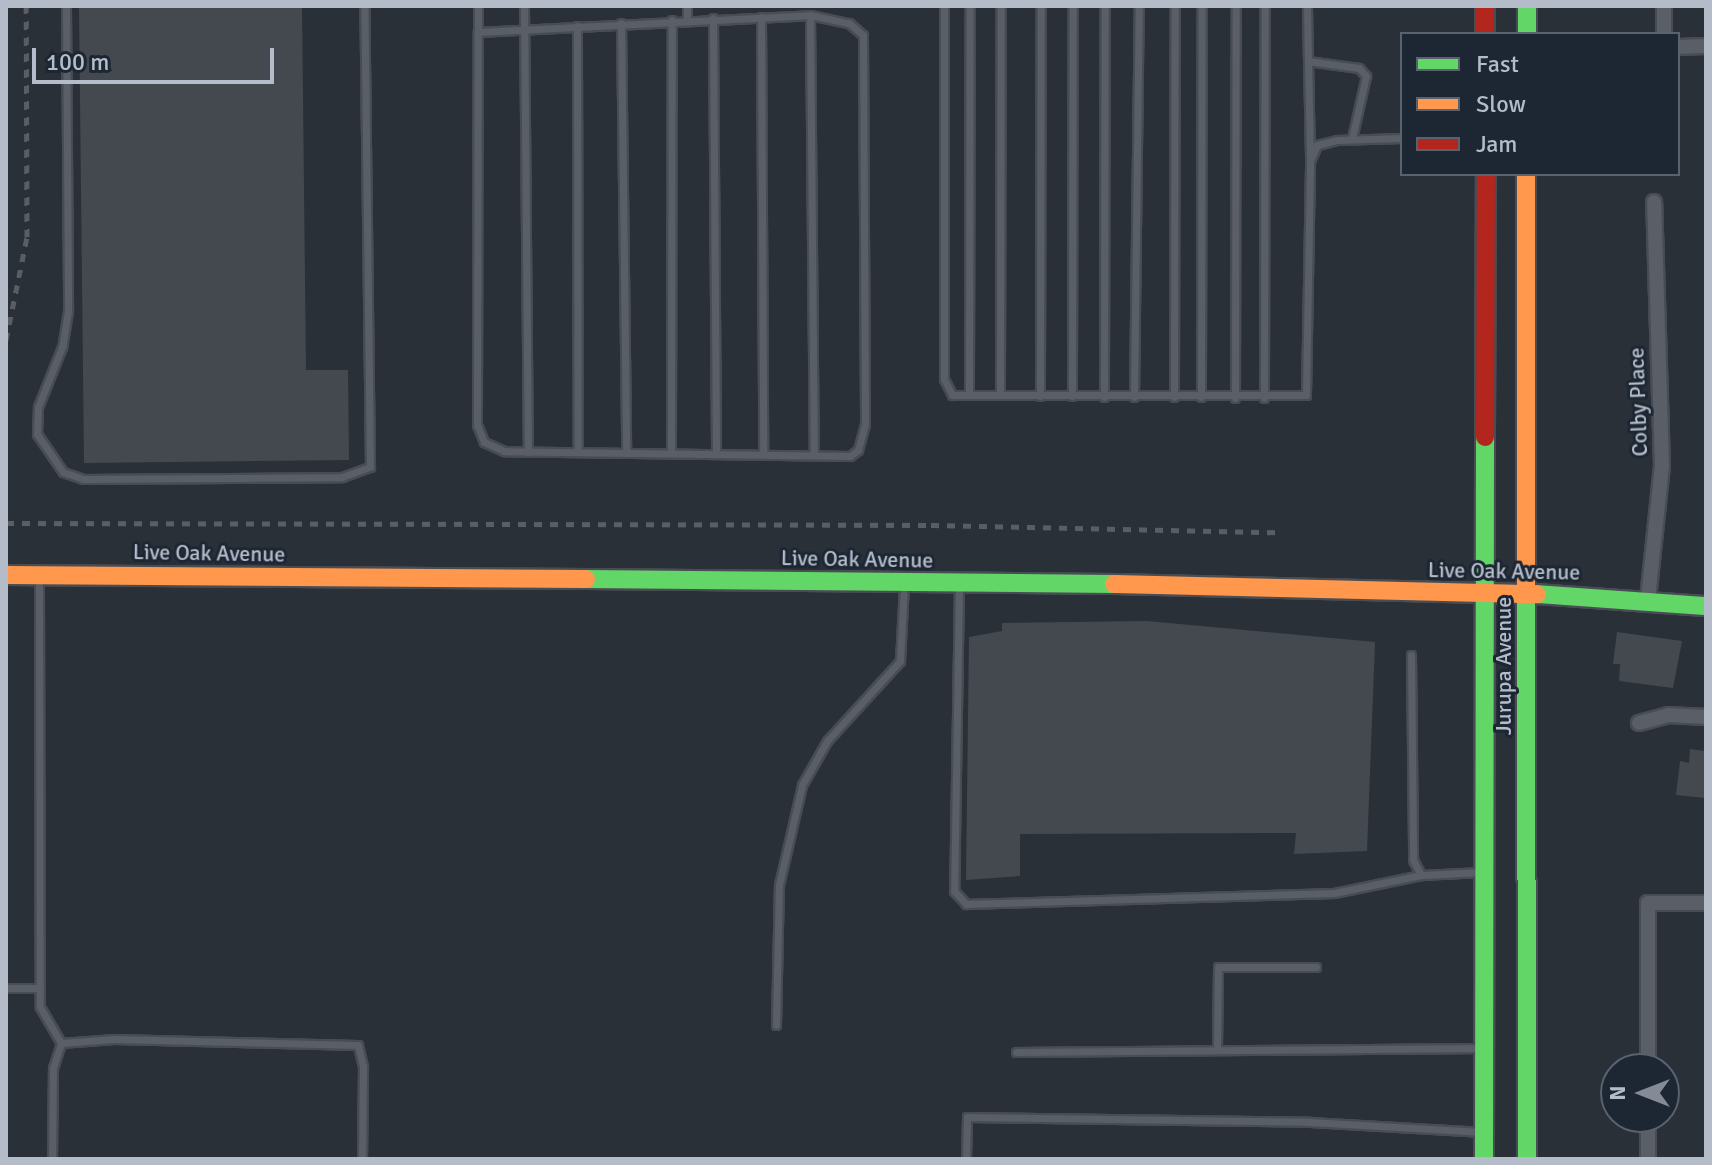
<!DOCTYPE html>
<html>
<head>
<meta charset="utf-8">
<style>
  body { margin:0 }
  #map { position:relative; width:1712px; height:1165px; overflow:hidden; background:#2a3038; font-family:Signika,sans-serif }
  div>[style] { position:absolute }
  .building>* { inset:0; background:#444950 }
  .roads { filter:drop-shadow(2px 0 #484c53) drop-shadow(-2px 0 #484c53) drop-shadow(0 2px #484c53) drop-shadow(0 -2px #484c53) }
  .lane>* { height:7px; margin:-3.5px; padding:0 3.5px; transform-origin:3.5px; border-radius:3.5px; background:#5a5e66 }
  .street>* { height:14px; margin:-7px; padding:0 7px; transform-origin:7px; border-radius:7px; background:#5a5e66 }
  .fast>* { height:18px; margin:-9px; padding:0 9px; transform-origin:9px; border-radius:9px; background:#63d668 }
  .slow>* { height:18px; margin:-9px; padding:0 9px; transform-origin:9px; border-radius:9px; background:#ff974d }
  .jam>* { height:18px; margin:-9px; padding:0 9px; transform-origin:9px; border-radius:9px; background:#b3261e }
  .rail>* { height:5px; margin-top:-2.5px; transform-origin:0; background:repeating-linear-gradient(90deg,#595d64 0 8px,transparent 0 16px) }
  span { translate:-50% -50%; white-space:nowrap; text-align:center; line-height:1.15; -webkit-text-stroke:6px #1d2633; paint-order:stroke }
  .street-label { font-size:22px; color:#b4bcc9 }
  .frame { position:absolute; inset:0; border:8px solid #b4bcc9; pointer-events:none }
  .legend { position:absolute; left:1400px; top:32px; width:280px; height:144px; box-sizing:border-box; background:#1d2633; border:2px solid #59626f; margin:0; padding:10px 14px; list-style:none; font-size:24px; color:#b4bcc9 }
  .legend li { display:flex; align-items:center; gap:16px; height:40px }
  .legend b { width:40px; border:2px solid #59626f }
  .north { position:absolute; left:1600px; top:1053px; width:80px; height:80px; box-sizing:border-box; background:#1d2633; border:2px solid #59626f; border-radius:50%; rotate:270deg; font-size:22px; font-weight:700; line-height:32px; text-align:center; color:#b4bcc9 }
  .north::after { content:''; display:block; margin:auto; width:28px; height:36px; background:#848b96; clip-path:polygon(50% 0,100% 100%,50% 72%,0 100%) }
  .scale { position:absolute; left:32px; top:48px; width:242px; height:36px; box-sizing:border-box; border:4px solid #b4bcc9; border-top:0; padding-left:10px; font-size:24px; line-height:28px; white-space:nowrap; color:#b4bcc9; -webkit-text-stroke:6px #1d2633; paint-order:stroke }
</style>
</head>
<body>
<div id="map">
  <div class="building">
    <div style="clip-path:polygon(79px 6px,302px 6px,306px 370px,348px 370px,349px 460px,84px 463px)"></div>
    <div style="clip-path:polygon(1147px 621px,1375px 642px,1367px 851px,1294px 854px,1296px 833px,1020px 834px,1020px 876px,966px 880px,969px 637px,1002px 631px,1002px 623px)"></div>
    <div style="clip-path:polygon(1617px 632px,1682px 641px,1673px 688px,1619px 681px,1620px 664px,1613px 664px)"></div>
    <div style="clip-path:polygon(1690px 749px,1706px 751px,1705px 798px,1676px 795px,1680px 761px,1689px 763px)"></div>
  </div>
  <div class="roads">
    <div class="lane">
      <div style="left:66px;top:6px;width:305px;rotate:89.6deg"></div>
      <div style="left:68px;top:311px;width:36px;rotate:99deg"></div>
      <div style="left:62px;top:347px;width:65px;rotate:111.8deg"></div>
      <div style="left:38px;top:407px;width:27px;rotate:92deg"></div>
      <div style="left:37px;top:434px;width:46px;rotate:55.6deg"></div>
      <div style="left:63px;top:472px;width:21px;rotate:19deg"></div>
      <div style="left:83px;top:479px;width:259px;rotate:-0.4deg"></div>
      <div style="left:342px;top:477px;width:30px;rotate:-20deg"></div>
      <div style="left:370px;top:467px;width:461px;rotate:-90.7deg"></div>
      <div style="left:478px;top:6px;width:26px;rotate:90deg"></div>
      <div style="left:478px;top:32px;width:332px;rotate:-2.9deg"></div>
      <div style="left:810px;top:15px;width:40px;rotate:12deg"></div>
      <div style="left:849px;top:23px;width:18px;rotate:41deg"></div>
      <div style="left:863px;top:35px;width:389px;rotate:89.7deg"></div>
      <div style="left:865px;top:424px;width:27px;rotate:105deg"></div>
      <div style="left:858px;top:450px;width:10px;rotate:143deg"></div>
      <div style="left:850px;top:456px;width:346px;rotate:-179.2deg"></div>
      <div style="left:504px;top:451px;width:22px;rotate:-156deg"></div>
      <div style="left:484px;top:442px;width:18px;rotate:-112deg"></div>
      <div style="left:477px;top:425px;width:393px;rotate:-89.9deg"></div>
      <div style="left:524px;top:6px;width:446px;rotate:89.5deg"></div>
      <div style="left:687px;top:6px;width:13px;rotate:90deg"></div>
      <div style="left:944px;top:6px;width:373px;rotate:90deg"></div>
      <div style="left:944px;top:379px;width:18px;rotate:63deg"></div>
      <div style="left:952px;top:395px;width:354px"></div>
      <div style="left:1306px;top:395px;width:234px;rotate:-89deg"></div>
      <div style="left:1310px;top:161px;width:17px;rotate:-66deg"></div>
      <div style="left:1317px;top:145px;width:21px;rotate:-14deg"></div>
      <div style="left:1337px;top:140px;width:65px;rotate:-1.8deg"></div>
      <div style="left:1307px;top:6px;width:55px;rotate:89deg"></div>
      <div style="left:1308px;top:61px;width:51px;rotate:7.8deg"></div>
      <div style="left:1359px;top:68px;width:11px;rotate:49deg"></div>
      <div style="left:1366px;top:76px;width:64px;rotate:102.7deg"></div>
      <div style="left:810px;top:15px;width:440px;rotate:89.5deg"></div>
      <div style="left:761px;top:17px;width:437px;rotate:89.7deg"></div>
      <div style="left:713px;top:18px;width:436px;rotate:89.6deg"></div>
      <div style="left:621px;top:23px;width:430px;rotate:89.3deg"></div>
      <div style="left:577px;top:26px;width:426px;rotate:89.9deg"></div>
      <div style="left:1308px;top:61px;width:98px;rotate:88.8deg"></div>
      <div style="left:969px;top:395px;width:389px;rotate:-89.9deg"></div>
      <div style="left:1000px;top:395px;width:389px;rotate:-89.9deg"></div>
      <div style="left:1040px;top:396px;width:390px;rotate:-89.9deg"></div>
      <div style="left:1072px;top:396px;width:390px;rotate:-89.9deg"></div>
      <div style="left:1104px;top:397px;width:391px;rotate:-89.9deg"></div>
      <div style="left:1134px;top:397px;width:391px;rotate:-89.3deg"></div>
      <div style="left:1174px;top:397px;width:391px;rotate:-89.9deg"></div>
      <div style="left:1201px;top:397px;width:391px;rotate:-89.9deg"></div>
      <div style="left:1235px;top:398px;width:392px;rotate:-89.9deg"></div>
      <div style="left:1264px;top:398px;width:392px;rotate:-89.9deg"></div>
      <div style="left:671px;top:453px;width:433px;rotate:-89.9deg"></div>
      <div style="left:39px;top:575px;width:432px;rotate:89.9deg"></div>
      <div style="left:40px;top:1007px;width:42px;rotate:59.7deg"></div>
      <div style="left:959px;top:585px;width:306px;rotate:90.9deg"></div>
      <div style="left:954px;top:891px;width:18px;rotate:47deg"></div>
      <div style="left:966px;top:904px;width:368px;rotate:-1.7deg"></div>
      <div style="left:1334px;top:893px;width:89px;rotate:-11.7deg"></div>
      <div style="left:1411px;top:655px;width:205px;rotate:89.4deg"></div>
      <div style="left:1413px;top:860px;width:17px;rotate:62deg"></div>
      <div style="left:1421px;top:875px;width:62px;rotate:-2.8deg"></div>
      <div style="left:6px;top:988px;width:34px"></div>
      <div style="left:776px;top:1025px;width:140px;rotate:-88.8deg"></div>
      <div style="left:779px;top:885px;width:103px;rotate:-77deg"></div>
      <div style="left:802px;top:785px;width:51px;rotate:-60.4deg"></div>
      <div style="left:827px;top:741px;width:108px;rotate:-47.6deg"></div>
      <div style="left:900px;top:661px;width:76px;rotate:-87deg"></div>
      <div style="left:1217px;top:1049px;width:82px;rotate:-89.3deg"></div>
      <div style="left:1218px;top:967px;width:98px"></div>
      <div style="left:1016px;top:1052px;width:467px;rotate:-0.5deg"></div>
      <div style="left:52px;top:1159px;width:91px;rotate:-89.4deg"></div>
      <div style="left:53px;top:1068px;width:26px;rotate:-72deg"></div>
      <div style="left:61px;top:1043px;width:53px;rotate:-4.3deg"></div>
      <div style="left:114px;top:1039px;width:244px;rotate:1.4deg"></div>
      <div style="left:358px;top:1045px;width:23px;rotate:77deg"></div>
      <div style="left:363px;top:1067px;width:92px;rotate:90.6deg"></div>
      <div style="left:966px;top:1159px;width:42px;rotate:-88.6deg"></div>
      <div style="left:967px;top:1117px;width:343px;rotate:0.8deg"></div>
      <div style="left:1310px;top:1122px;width:172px;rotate:3.3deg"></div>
    </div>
    <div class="street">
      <div style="left:1664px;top:6px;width:28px;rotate:90deg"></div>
      <div style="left:1678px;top:47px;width:28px;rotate:-2deg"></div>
      <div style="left:1648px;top:599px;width:134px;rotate:-84deg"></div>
      <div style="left:1662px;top:466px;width:264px;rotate:-91.7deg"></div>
      <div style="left:1639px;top:723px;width:30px;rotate:-15deg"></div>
      <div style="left:1668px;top:715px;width:38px;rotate:3deg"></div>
      <div style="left:1648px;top:1069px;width:166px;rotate:-90deg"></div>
      <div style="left:1648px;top:903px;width:58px"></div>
      <div style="left:1648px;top:1117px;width:42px;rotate:90deg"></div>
    </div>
    <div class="fast">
      <div style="left:1527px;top:6px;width:28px;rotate:90deg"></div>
      <div style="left:586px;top:579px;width:528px;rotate:0.54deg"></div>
      <div style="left:1526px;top:588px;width:571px;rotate:89.9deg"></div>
      <div style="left:1537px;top:594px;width:169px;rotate:4.1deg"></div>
      <div style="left:1484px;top:1159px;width:722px;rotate:-89.92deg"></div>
    </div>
    <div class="slow">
      <div style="left:1526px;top:174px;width:414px;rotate:90deg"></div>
      <div style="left:6px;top:575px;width:580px;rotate:0.4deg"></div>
      <div style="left:1114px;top:584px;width:423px;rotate:1.4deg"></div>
    </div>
    <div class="jam">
      <div style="left:1485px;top:6px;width:28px;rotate:90deg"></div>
      <div style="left:1485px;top:437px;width:263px;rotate:-89.8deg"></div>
    </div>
  </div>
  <div class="rail">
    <div style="left:6px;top:340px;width:105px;rotate:-78.5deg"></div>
    <div style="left:27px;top:237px;width:231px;rotate:-90.2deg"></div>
    <div style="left:6px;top:523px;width:925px;rotate:0.12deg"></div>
    <div style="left:931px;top:525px;width:346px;rotate:1.2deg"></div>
  </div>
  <div class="street-label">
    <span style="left:1638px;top:402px;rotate:-92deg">Colby Place</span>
    <span style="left:209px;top:553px;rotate:1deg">Live Oak Avenue</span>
    <span style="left:857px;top:559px;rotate:1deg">Live Oak Avenue</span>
    <span style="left:1504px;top:571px;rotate:1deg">Live Oak Avenue</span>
    <span style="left:1504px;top:666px;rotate:-90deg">Jurupa Avenue</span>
  </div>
  <div class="frame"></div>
  <ul class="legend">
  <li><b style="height:10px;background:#63d668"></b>Fast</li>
  <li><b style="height:10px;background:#ff974d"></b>Slow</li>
  <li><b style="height:10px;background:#b3261e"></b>Jam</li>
  </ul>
  <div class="north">N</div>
  <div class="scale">100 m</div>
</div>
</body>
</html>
